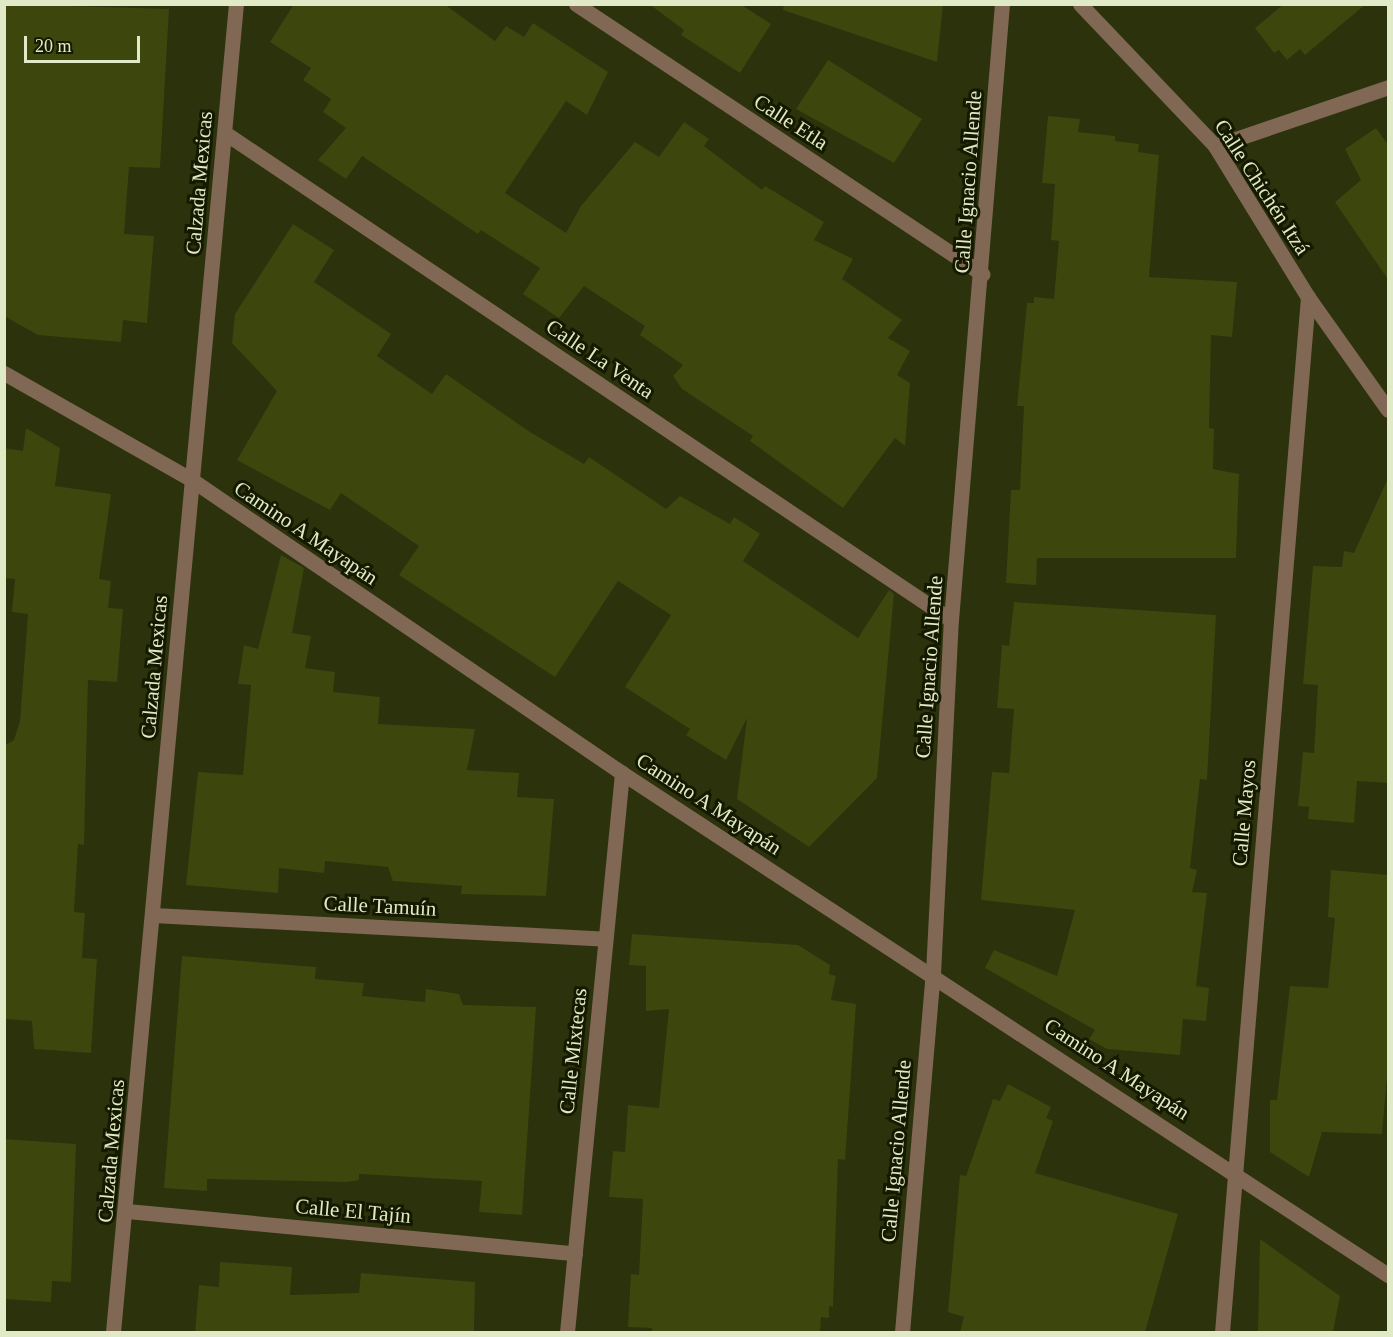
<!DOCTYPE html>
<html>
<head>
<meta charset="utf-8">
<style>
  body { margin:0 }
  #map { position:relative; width:1393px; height:1337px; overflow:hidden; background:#2b320c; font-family:"Times New Roman",serif }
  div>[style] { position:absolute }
  .building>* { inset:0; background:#3c460d }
  .minor>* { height:15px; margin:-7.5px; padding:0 7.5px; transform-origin:7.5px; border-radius:7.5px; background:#816855 }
  .tertiary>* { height:15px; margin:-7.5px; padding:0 7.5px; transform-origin:7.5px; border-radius:7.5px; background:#816855 }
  span { translate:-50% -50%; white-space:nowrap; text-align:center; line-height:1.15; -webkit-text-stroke:6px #141900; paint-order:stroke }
  .street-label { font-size:21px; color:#e1eac6 }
  .frame { position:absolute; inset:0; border:6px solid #e1eac6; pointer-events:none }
  .scale { position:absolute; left:24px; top:36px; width:116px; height:27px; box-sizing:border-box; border:3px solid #e1eac6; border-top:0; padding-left:8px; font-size:18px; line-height:21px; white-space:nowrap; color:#e1eac6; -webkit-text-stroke:4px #141900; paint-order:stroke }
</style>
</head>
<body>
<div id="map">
  <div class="building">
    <div style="clip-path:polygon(4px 4px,169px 9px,160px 168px,129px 167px,124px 234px,154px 236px,147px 323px,123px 320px,121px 342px,38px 335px,4px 316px)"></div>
    <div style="clip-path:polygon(294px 4px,444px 4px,495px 41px,506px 26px,524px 37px,533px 23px,608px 72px,587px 115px,566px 101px,505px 193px,566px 233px,581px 206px,635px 142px,659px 157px,684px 122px,709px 139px,704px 146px,762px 190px,765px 186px,824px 222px,814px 240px,853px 259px,842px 279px,902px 320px,888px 338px,910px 351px,897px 375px,910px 383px,905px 446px,895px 438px,843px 508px,750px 441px,753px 436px,682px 389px,673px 376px,683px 365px,640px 335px,645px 326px,584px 286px,559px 318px,523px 294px,540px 268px,481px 230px,478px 234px,362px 156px,346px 179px,318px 160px,346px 128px,323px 112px,331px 99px,303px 80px,311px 68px,270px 42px)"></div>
    <div style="clip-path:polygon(649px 4px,740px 4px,771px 24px,740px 73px,681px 35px,684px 30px)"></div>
    <div style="clip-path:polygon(784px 4px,943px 4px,937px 62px,783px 10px)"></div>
    <div style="clip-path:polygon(1284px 4px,1366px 4px,1305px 55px,1300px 49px,1287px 60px,1279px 50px,1274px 53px,1255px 28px)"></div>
    <div style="clip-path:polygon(828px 60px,922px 119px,894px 163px,796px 109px)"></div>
    <div style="clip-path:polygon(1048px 116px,1080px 119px,1078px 132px,1115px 136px,1115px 141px,1139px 144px,1138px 152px,1159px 155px,1149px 277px,1237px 282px,1232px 337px,1211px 335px,1209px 428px,1214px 429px,1213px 469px,1239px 474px,1236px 558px,1037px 558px,1036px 585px,1006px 583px,1011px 490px,1020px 490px,1024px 406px,1017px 406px,1027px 303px,1034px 303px,1034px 297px,1054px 299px,1059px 241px,1051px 240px,1055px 184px,1042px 183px)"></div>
    <div style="clip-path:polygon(1376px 128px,1389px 146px,1389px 281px,1335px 202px,1361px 180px,1345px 149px)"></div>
    <div style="clip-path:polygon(293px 224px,334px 250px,314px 282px,391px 334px,377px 356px,432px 394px,446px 374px,530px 432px,584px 464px,589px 457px,666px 509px,680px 496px,730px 524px,734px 517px,760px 534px,743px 561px,858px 638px,889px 590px,894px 594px,877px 778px,809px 847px,737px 799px,747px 718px,726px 760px,686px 735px,690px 729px,625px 687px,671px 615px,618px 581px,555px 677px,399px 575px,419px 546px,341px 493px,330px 510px,237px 460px,277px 391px,232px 343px,235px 314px)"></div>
    <div style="clip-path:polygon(26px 428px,60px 448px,55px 486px,111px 494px,99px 579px,111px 581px,108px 608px,123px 609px,117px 682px,88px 680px,84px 845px,78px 844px,74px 912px,85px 913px,82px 958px,97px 959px,91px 1053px,34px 1049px,32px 1021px,4px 1019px,4px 746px,14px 740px,20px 721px,28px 614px,12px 612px,15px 579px,4px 578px,4px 448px,23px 451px)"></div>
    <div style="clip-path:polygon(1389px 476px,1389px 783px,1357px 781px,1354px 823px,1308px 819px,1309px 807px,1298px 806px,1303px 752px,1314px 753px,1318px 685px,1303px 684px,1313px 566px,1342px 567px,1344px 551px,1354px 553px)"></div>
    <div style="clip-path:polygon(281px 555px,304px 568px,292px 633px,311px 636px,305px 668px,335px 672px,333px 692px,380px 697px,378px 724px,475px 729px,467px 770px,519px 773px,517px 797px,554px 799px,546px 896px,461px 894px,462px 886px,393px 881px,388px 867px,325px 861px,324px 873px,279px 868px,278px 893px,186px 885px,198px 772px,243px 775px,251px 685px,238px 684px,244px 645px,258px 649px)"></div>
    <div style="clip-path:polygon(1014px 602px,1216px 615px,1207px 780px,1200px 779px,1190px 868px,1197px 870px,1192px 892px,1207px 893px,1196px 986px,1209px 988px,1206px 1021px,1183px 1019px,1180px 1055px,1107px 1049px,1089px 1039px,1095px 1030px,985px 968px,994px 950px,1057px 976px,1075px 910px,981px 900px,992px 772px,1009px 773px,1014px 709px,997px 708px,1002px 645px,1009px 646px)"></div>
    <div style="clip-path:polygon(1331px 870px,1389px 875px,1389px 1054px,1382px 1134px,1322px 1132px,1309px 1177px,1270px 1152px,1270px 1100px,1277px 1100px,1290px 986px,1328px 988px,1335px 918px,1328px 917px)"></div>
    <div style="clip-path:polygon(632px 934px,798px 945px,830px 965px,829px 974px,836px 976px,831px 1000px,856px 1004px,845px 1160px,838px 1159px,833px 1307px,829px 1306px,829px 1318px,821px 1317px,820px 1332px,652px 1332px,652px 1328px,628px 1327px,631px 1274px,639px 1275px,643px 1199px,609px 1197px,613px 1151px,625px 1152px,628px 1105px,659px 1108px,669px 1009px,646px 1011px,646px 966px,629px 965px)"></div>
    <div style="clip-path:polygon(182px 956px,316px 967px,315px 979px,364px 983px,362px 996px,425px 1002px,426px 989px,459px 994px,463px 1005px,536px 1007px,522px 1215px,479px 1212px,482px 1181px,359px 1174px,359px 1180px,347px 1182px,207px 1179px,207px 1191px,164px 1188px)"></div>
    <div style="clip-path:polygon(1008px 1084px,1051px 1107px,1046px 1118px,1053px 1121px,1035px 1173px,1178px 1214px,1145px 1332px,960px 1332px,964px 1317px,948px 1312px,960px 1175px,966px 1176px,993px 1099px,1000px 1101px)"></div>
    <div style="clip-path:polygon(4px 1139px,76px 1144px,71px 1282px,52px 1281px,51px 1302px,4px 1299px)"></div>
    <div style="clip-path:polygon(1260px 1239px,1340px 1296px,1333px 1332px,1258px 1332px)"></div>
    <div style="clip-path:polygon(220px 1262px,292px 1267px,290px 1295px,359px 1293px,361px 1273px,475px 1282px,474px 1332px,195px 1332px,199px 1285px,219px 1287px)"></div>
  </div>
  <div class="minor">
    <div style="left:576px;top:4px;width:488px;rotate:33.6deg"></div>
    <div style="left:225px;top:133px;width:874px;rotate:33.85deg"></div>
    <div style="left:1215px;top:146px;width:183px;rotate:-18.8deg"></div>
    <div style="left:4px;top:373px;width:216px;rotate:29.6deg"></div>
    <div style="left:192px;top:480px;width:520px;rotate:34.27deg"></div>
    <div style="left:622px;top:773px;width:916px;rotate:33.24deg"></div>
    <div style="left:153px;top:915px;width:453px;rotate:3deg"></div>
    <div style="left:127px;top:1211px;width:450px;rotate:5.4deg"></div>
    <div style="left:113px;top:1332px;width:1334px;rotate:-84.71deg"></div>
    <div style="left:567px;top:1332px;width:562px;rotate:-84.38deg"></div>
    <div style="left:1222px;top:1332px;width:1039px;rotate:-85.25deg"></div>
  </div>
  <div class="tertiary">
    <div style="left:1080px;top:4px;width:196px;rotate:46.4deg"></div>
    <div style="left:1215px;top:146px;width:177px;rotate:58.4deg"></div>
    <div style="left:1308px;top:297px;width:138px;rotate:54.7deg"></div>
    <div style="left:902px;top:1332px;width:360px;rotate:-85.1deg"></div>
    <div style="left:933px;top:973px;width:353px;rotate:-87.1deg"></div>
    <div style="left:951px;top:620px;width:618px;rotate:-85.27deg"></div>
  </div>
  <div class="street-label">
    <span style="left:791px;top:122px;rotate:33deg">Calle Etla</span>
    <span style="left:968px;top:182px;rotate:-86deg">Calle Ignacio Allende</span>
    <span style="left:199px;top:183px;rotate:-85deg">Calzada Mexicas</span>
    <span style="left:1262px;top:187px;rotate:57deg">Calle Chichén Itzá</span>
    <span style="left:600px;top:359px;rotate:34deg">Calle La Venta</span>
    <span style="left:306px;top:533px;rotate:34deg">Camino A Mayapán</span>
    <span style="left:154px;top:667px;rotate:-85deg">Calzada Mexicas</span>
    <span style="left:929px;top:667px;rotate:-86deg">Calle Ignacio Allende</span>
    <span style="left:709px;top:804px;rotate:33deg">Camino A Mayapán</span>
    <span style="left:1244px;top:813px;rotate:-85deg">Calle Mayos</span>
    <span style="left:380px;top:906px;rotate:3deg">Calle Tamuín</span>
    <span style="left:573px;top:1051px;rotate:-84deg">Calle Mixtecas</span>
    <span style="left:1117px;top:1069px;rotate:33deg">Camino A Mayapán</span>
    <span style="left:111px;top:1151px;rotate:-85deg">Calzada Mexicas</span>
    <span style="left:896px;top:1151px;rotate:-85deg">Calle Ignacio Allende</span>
    <span style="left:353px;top:1211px;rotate:5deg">Calle El Tajín</span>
  </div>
  <div class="frame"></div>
  <div class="scale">20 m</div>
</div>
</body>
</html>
